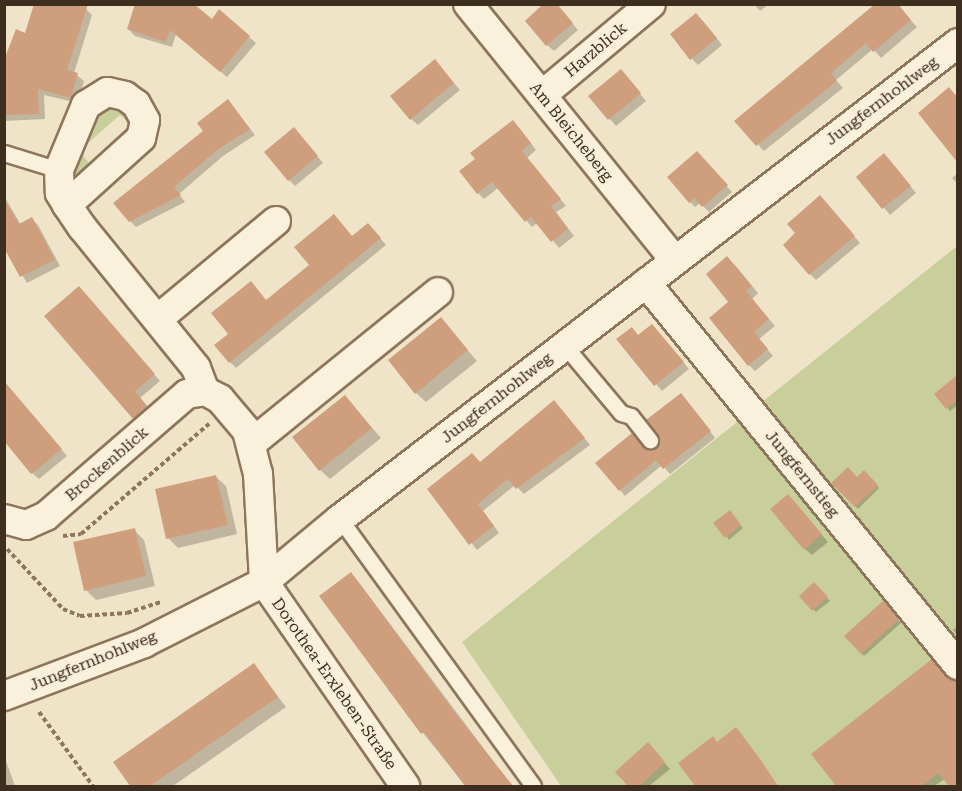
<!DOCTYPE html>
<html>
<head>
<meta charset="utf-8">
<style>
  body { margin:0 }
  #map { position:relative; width:962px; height:791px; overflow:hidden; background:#f0e4c8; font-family:"Roboto Serif",serif }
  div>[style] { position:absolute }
  .green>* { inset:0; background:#c9cf9b }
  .shadow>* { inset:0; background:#0003 }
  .building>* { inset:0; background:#cf9f7d }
  .path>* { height:4px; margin-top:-2px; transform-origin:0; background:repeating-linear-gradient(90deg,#8d765c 0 4.5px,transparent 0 7.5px) }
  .roads { filter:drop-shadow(2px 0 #8d765c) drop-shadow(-2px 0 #8d765c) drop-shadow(0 2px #8d765c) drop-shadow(0 -2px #8d765c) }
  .lane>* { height:15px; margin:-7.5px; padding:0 7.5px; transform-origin:7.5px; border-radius:7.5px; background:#faf1dc }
  .street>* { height:28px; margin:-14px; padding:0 14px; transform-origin:14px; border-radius:14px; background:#faf1dc }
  span { translate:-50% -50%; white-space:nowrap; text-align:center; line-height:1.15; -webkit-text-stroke:4.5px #f7eed8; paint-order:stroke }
  .street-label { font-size:16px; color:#3d2e20 }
  .frame { position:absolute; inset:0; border:6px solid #3d2e20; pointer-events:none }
</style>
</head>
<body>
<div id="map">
  <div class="green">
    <div style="clip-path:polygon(122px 106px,136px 129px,120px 115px,79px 151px,94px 169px,83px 177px,70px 170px,95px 108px)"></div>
    <div style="clip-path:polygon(957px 246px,957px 786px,561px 786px,462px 642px)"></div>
  </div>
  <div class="shadow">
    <div style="clip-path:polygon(556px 4px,578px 30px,554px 51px,547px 45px)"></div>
    <div style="clip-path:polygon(754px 4px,769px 4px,760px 11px)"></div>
    <div style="clip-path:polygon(86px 9px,92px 15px,74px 73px,84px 81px,78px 103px,44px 95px,45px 119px,4px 121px,4px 65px,26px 34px)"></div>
    <div style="clip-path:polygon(219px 11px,256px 43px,227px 77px,176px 34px,172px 47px,135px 36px,128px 29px,212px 21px)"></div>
    <div style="clip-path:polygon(903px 12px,917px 27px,881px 58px,873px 49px,836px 80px,843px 88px,764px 151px,736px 121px)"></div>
    <div style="clip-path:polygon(703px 21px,722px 45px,698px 65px,692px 59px)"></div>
    <div style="clip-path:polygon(441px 68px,460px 90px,418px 125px,411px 119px)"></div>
    <div style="clip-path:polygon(627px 78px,646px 101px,616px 126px,590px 96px)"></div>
    <div style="clip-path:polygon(949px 89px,958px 98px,958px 160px,920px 113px)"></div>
    <div style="clip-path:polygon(233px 107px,255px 135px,223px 156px,179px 194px,185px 202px,136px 227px,130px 221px)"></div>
    <div style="clip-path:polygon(519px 128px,536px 150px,527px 158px,566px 206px,556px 212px,574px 236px,559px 248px,538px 222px,532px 227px,498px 188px,484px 199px,478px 193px)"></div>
    <div style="clip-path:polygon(300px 136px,323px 163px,295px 186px,289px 180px)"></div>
    <div style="clip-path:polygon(702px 158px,732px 192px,709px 212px,700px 203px,695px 207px,690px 202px)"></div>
    <div style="clip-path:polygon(891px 162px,916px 193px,890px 215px,858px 177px)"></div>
    <div style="clip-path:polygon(958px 173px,958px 184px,952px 178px)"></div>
    <div style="clip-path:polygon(4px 196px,21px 225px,32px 219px,38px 225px,60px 266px,27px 283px,8px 252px,4px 254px)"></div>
    <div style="clip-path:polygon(827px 204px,860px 243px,816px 280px,810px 274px)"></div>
    <div style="clip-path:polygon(374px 231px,386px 245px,236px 368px,230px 362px,267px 302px,352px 238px)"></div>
    <div style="clip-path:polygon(734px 264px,758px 293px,752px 299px,775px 326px,759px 339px,773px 356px,755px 371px,749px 365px,730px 302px)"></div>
    <div style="clip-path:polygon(85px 294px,160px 381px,140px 398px,153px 413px,140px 424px,134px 418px)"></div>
    <div style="clip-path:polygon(441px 319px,477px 361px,426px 402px,416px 393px)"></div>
    <div style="clip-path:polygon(658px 332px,689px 369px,662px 391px,618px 340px)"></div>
    <div style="clip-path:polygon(958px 376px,958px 405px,950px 411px,936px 394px)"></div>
    <div style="clip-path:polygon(4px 383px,67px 456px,39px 479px,32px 473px)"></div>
    <div style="clip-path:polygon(345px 397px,381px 438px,330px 479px,320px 470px)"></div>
    <div style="clip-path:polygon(686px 401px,715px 438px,670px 474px,662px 465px,625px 496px,620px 490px,646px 450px,658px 449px)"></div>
    <div style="clip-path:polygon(561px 409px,590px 445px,524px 494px,515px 485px,483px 511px,499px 533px,477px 550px,429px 489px,480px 463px)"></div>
    <div style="clip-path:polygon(864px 472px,879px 488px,858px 509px,833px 483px,857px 479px)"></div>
    <div style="clip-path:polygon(216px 477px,226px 486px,237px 534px,178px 548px,168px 538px)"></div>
    <div style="clip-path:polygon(794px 502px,828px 542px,812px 555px,805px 549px)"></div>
    <div style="clip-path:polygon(732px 515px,743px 528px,729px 540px,727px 537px)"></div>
    <div style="clip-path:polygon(134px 530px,144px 540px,155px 586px,96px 600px,86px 590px)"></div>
    <div style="clip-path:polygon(351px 574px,357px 580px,512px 786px,466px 786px,423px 733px,321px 596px)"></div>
    <div style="clip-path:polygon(814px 584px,830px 601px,816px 612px,801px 596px)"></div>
    <div style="clip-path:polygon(886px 605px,901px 623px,864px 656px,846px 636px)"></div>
    <div style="clip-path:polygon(958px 626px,958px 636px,953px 630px)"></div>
    <div style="clip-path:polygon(931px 661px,951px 682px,958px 681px,958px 786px,951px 786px,945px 779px,934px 786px,838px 786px,813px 754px)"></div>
    <div style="clip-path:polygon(254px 665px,286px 707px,173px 786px,132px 786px,115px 763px)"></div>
    <div style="clip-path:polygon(739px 731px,777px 786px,746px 786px,740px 779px,731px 786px,697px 786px,680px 764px)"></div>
    <div style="clip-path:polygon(648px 744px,670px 769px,649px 786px,630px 786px,617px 773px)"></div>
    <div style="clip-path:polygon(5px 758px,15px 786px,4px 786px)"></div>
  </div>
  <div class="building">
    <div style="clip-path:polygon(34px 4px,88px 4px,67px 70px,78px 73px,71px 98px,38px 89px,39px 114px,4px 115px,4px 60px,16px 29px,25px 33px)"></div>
    <div style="clip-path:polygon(135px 4px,194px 4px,212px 19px,219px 9px,250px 36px,220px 72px,170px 30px,166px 42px,127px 29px)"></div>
    <div style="clip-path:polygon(543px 4px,557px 4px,573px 23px,546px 46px,525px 21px)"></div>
    <div style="clip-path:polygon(875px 4px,898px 4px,911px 20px,873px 52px,866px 43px,831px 73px,837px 81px,756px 146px,734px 121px)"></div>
    <div style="clip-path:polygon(696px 13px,717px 38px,690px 60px,670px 34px)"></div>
    <div style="clip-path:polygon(435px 59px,454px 83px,410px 120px,390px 96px)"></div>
    <div style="clip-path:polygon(621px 69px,641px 93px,608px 120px,588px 96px)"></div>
    <div style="clip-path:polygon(949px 87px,957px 97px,957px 162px,918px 113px)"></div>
    <div style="clip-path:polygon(228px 99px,250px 129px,217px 150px,174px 187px,181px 195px,129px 222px,113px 203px,203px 131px,197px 123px)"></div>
    <div style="clip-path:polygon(513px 120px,531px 143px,522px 151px,561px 199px,551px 206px,568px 229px,551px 242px,531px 217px,525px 222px,492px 182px,477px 194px,459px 171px,475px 159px,470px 153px)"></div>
    <div style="clip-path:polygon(294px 127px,318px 156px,288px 181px,264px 152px)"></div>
    <div style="clip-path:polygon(697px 151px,728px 185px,702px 207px,694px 198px,689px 203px,667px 177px)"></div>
    <div style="clip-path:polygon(884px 153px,911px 186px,882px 209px,856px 177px)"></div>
    <div style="clip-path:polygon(820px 195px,855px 236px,809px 275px,783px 245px,795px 233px,787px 224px)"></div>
    <div style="clip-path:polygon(4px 199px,19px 224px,32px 217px,55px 260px,20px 277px,4px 248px)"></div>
    <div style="clip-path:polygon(334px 214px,352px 236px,368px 223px,381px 238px,229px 363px,214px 345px,228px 334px,211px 313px,251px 281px,266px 300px,309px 265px,294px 247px)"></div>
    <div style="clip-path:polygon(727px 256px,752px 286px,746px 291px,769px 319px,754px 332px,768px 349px,748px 366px,709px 318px,728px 302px,706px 274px)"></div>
    <div style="clip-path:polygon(79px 286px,155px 374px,135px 391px,147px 406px,133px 419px,44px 316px)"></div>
    <div style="clip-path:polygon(441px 317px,468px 350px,415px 394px,388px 360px)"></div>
    <div style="clip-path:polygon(652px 324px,684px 362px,654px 386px,616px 339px,632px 327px,638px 335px)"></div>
    <div style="clip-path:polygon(957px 375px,957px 400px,946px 409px,934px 394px)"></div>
    <div style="clip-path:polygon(4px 381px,62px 449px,31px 474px,4px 441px)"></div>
    <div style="clip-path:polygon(681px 393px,711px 431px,663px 469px,656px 460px,619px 491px,595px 463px,632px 433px,646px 449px,656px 447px,659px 438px,646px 420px)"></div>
    <div style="clip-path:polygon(345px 395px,372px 428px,319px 471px,292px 437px)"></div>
    <div style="clip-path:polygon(554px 400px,585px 438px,516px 489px,508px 479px,478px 504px,494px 526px,469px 545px,427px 489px,472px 453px,480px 462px)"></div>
    <div style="clip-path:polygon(848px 467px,857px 477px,864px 470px,878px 485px,855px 507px,831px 483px)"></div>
    <div style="clip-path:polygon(216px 475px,228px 525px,166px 539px,155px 489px)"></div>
    <div style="clip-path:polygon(788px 494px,822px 534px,804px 550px,770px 509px)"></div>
    <div style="clip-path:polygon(730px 510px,741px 525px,725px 538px,713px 523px)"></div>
    <div style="clip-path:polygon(135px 528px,146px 576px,84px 591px,73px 542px)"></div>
    <div style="clip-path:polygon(351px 572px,453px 710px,513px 786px,465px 786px,424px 732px,421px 734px,319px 596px)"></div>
    <div style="clip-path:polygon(814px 582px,828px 597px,812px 611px,799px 596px)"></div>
    <div style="clip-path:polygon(884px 600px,899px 619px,861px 654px,844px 636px)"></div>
    <div style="clip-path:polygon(932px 659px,946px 676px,957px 681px,957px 786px,949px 786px,938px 773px,922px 786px,836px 786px,811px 754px)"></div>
    <div style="clip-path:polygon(254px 663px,278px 697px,150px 786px,130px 786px,113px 762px)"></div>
    <div style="clip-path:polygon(736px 727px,760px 759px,778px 786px,695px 786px,678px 763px,713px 736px,717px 742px)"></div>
    <div style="clip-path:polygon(648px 742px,665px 762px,640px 786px,628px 786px,615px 772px)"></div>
  </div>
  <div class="path">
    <div style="left:63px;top:536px;width:18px;rotate:-6deg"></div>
    <div style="left:81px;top:534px;width:169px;rotate:-40.7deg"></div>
    <div style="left:7px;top:549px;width:82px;rotate:47deg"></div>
    <div style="left:63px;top:609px;width:18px;rotate:22deg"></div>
    <div style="left:80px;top:616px;width:47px;rotate:-3.7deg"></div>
    <div style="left:127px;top:613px;width:36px;rotate:-18deg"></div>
    <div style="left:39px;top:712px;width:92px;rotate:53.9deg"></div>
  </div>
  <div class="roads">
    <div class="lane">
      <div style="left:4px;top:153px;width:58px;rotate:17.2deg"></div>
      <div style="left:565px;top:346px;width:87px;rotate:50.1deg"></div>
      <div style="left:621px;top:413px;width:10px;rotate:17deg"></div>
      <div style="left:631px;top:416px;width:31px;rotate:52deg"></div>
      <div style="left:340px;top:519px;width:329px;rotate:54.1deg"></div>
    </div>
    <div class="street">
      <div style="left:468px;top:4px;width:328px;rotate:51.1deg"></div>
      <div style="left:542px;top:95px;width:142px;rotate:-39.9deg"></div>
      <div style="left:67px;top:205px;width:100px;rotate:-42.2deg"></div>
      <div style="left:141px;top:138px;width:18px;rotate:-77deg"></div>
      <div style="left:145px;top:120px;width:18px;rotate:-119deg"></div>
      <div style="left:136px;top:104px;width:14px;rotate:-144deg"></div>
      <div style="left:125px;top:96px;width:18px;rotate:-167deg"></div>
      <div style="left:107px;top:92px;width:25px;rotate:148deg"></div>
      <div style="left:86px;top:105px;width:70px;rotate:112.6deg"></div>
      <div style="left:59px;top:170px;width:23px;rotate:88deg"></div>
      <div style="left:60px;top:193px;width:14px;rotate:60deg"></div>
      <div style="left:67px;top:205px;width:27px;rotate:56deg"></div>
      <div style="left:82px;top:227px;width:181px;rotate:51deg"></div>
      <div style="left:196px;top:368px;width:25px;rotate:69deg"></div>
      <div style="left:205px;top:391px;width:17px;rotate:28deg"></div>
      <div style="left:220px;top:399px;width:42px;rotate:49.8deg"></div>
      <div style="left:247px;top:431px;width:44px;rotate:75.7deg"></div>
      <div style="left:258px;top:474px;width:108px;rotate:86.8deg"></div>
      <div style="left:264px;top:582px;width:248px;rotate:55.3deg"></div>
      <div style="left:646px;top:283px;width:493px;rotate:50.8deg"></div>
      <div style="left:159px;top:318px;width:152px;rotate:-39.7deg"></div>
      <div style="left:253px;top:442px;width:238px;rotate:-39deg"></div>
      <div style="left:4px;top:519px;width:23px;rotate:15deg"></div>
      <div style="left:26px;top:525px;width:22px;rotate:-24deg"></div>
      <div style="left:46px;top:516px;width:186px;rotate:-40.9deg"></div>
      <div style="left:187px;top:394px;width:18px;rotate:-9deg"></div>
      <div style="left:4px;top:696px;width:150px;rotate:-20.7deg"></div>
      <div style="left:144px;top:643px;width:135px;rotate:-26.9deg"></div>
      <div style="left:264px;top:582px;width:99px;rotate:-39.7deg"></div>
      <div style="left:340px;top:519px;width:780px;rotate:-37.6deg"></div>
    </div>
  </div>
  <div class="street-label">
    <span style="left:596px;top:50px;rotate:-40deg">Harzblick</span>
    <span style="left:882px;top:101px;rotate:-37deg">Jungfernhohlweg</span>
    <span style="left:571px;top:132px;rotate:51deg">Am Bleicheberg</span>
    <span style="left:497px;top:398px;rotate:-38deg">Jungfernhohlweg</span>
    <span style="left:107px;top:464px;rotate:-41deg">Brockenblick</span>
    <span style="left:802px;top:474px;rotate:51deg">Jungfernstieg</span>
    <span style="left:93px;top:661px;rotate:-22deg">Jungfernhohlweg</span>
    <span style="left:334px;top:684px;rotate:55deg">Dorothea-Erxleben-Straße</span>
  </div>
  <div class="frame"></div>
</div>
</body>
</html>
